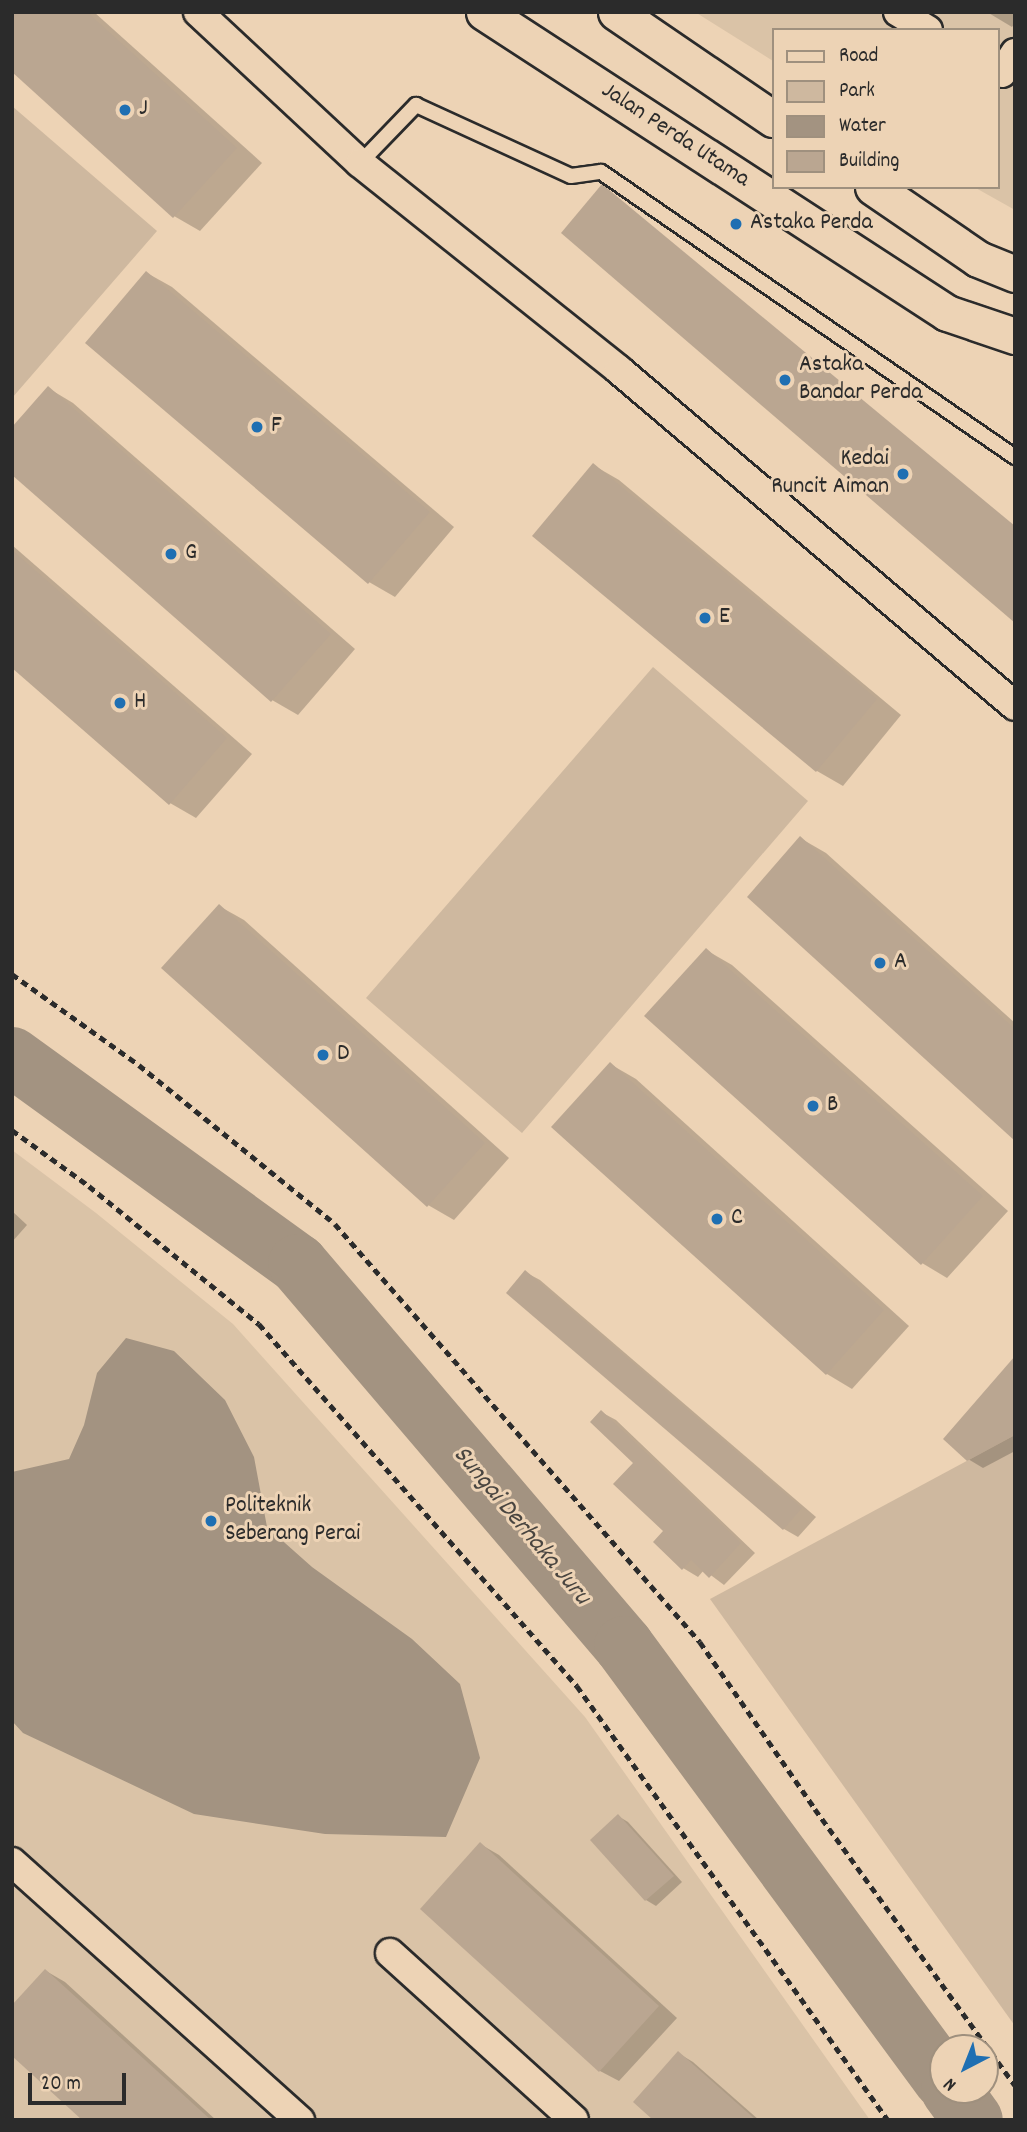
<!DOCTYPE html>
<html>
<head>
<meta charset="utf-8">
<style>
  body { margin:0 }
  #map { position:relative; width:1027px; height:2132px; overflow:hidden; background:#edd3b5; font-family:Dekko,sans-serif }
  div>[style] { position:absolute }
  .built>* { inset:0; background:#dac3a7 }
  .green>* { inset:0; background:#ceb89f }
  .water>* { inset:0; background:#a39381 }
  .shadow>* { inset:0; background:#0003 }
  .river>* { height:60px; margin:-30px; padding:0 30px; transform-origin:30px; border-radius:30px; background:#a39381 }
  .building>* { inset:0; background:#baa691 }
  .path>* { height:4.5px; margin-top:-2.25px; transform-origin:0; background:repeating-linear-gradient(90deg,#2b2b2b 0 7px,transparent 0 12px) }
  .roads { filter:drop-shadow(2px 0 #2b2b2b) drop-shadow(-2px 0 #2b2b2b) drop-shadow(0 2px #2b2b2b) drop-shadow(0 -2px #2b2b2b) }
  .service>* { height:14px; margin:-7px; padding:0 7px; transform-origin:7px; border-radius:7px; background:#edd3b5 }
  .minor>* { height:28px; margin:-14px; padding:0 14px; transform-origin:14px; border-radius:14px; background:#edd3b5 }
  .tertiary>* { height:35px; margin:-17.5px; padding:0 17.5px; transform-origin:17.5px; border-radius:17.5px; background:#edd3b5 }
  .dots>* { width:19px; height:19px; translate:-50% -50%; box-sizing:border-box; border:4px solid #edd3b5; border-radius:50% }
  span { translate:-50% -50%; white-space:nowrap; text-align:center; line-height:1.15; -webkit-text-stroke:6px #edd3b5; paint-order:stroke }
  .poi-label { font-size:24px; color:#2b2b2b }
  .left { translate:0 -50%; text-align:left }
  .right { translate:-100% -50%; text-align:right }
  .street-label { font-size:24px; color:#2b2b2b }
  .water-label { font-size:26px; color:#494540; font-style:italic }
  .frame { position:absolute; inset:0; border:14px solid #2b2b2b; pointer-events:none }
  .legend { position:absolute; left:772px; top:28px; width:228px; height:161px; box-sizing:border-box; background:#edd3b5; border:2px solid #9f907e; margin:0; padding:9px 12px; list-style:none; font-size:21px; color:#2b2b2b }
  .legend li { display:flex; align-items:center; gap:14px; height:35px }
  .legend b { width:35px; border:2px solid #9f907e }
  .north { position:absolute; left:929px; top:2034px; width:70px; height:70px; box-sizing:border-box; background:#edd3b5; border:2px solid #9f907e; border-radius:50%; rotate:222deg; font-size:19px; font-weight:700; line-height:28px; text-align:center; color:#2b2b2b }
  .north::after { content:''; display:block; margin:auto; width:24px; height:32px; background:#1f6fb2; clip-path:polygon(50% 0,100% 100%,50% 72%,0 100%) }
  .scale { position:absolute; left:28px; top:2073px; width:98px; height:32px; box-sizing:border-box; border:4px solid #2b2b2b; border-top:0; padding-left:9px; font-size:21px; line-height:24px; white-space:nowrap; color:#2b2b2b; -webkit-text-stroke:5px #edd3b5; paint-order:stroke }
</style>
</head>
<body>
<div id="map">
  <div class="built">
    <div style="clip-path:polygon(695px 12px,1015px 12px,1015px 210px,974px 187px,997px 187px,997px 30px,773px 30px,773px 61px)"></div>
    <div style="clip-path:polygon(12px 1150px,96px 1213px,233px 1324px,585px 1717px,870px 2120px,12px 2120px)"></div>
  </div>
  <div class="green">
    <div style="clip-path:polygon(12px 106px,157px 231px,12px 398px)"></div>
    <div style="clip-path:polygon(653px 667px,808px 801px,522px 1133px,366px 998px)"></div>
    <div style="clip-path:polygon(1015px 1435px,1015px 2026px,710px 1599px)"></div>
  </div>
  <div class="water">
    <div style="clip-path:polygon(126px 1338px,174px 1351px,225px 1400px,254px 1457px,267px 1527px,312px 1567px,412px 1639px,460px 1684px,480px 1758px,446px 1837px,325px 1834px,194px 1814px,23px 1733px,12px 1721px,12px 1472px,69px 1459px,84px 1425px,97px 1373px)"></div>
  </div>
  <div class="shadow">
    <div style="clip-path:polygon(12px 12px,94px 12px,262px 163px,200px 231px,174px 216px)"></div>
    <div style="clip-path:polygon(987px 12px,1015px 12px,1015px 23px,1012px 27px)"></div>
    <div style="clip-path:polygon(147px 273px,172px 287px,454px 527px,395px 597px,369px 582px)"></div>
    <div style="clip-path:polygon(48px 388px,73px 403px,355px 649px,298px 715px,272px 700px)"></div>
    <div style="clip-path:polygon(593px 465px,619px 480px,901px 715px,843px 786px,817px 771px,535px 536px)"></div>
    <div style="clip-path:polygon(12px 545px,252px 754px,196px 818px,170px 803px,12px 666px)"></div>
    <div style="clip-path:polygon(800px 838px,826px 853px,1015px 1023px,1015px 1139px)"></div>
    <div style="clip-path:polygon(219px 906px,244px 920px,509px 1158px,454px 1220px,428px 1205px)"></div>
    <div style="clip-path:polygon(706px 950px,732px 965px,1008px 1211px,947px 1278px,922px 1263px)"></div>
    <div style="clip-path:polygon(610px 1064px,636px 1079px,909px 1326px,852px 1389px,827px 1374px)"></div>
    <div style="clip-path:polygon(12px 1211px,27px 1225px,12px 1242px)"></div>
    <div style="clip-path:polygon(525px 1272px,540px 1280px,816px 1517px,798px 1537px,784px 1529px)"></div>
    <div style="clip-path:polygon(1015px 1359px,1015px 1451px,983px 1468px,968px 1459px)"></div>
    <div style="clip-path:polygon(601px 1412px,616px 1420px,755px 1553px,724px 1585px,704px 1570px,698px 1577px,683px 1568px,635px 1463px)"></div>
    <div style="clip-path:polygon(618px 1816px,628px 1822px,682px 1882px,656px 1906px,646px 1900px,592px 1840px)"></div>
    <div style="clip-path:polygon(480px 1844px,499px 1855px,677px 2018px,619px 2081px,600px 2071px)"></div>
    <div style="clip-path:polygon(46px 1971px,65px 1982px,216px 2120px,84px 2120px)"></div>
    <div style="clip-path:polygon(678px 2053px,693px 2062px,759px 2120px,656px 2120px)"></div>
  </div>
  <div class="river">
    <div style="left:12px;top:1057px;width:353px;rotate:35.9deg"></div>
    <div style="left:298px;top:1264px;width:502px;rotate:49.52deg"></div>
    <div style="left:624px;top:1646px;width:538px;rotate:53.62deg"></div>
    <div style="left:951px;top:2090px;width:37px;rotate:54deg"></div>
  </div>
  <div class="building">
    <div style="clip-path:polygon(12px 12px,87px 12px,237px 148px,173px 218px,12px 72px)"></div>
    <div style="clip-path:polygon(602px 184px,1015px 526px,1015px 623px,561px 233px)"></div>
    <div style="clip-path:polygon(146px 271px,430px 512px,368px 584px,85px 343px)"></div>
    <div style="clip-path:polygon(48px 386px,331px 634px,271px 702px,12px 475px,12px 427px)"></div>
    <div style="clip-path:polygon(593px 463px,877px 699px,816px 772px,532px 536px)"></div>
    <div style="clip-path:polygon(12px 550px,227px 738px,169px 805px,12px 668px)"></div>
    <div style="clip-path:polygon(800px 836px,1015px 1029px,1015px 1141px,747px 897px)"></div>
    <div style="clip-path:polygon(219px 904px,485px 1143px,427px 1207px,161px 968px)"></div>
    <div style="clip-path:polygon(706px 948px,983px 1196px,921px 1265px,644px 1016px)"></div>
    <div style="clip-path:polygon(610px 1062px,884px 1310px,826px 1375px,551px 1127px)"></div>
    <div style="clip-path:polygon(525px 1270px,802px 1508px,783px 1530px,506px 1293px)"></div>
    <div style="clip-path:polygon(1015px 1356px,1015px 1435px,967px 1461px,943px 1439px)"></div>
    <div style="clip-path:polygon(601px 1410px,741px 1543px,709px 1578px,691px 1560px,682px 1570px,653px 1542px,663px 1531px,613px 1484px,633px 1463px,590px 1422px)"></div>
    <div style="clip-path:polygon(618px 1814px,674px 1876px,645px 1901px,590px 1840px)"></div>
    <div style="clip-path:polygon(480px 1842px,659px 2006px,599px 2072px,420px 1909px)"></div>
    <div style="clip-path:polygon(45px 1969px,211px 2120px,82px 2120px,12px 2056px,12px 2005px)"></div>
    <div style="clip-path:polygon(678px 2051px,756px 2120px,653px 2120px,633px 2102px)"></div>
  </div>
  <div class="path">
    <div style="left:12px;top:974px;width:156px;rotate:35.6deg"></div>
    <div style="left:139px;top:1065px;width:252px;rotate:39deg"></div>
    <div style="left:335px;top:1224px;width:555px;rotate:48.87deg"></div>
    <div style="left:700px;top:1642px;width:203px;rotate:55.4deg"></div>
    <div style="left:815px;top:1809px;width:341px;rotate:54.1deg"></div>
    <div style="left:12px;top:1130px;width:95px;rotate:36deg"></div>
    <div style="left:89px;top:1186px;width:219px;rotate:39.1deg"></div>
    <div style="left:259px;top:1324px;width:482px;rotate:48.7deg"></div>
    <div style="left:577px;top:1686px;width:534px;rotate:54.38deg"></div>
  </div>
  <div class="roads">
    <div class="service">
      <div style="left:360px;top:163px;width:81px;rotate:-46deg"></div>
      <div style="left:416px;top:105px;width:170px;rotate:24.6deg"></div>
      <div style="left:571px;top:176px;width:30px;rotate:-8deg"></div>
      <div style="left:601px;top:172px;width:503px;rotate:34.54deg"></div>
    </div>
    <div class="minor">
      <div style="left:198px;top:12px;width:221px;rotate:43deg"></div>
      <div style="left:360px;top:163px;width:332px;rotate:38.6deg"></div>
      <div style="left:619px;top:370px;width:519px;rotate:40.31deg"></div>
      <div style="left:898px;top:12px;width:35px;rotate:31deg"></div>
      <div style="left:1002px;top:73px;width:24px;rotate:-57deg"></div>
      <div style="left:12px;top:1862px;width:387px;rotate:41.9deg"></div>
      <div style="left:390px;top:1953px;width:248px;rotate:42.2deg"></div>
    </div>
    <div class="tertiary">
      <div style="left:484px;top:12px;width:552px;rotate:33.03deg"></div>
      <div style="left:947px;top:313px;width:72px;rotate:18.7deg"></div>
      <div style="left:616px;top:12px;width:190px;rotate:34.3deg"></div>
      <div style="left:873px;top:187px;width:127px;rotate:34.4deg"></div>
      <div style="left:978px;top:259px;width:40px;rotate:22deg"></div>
    </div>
  </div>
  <div class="dots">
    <div style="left:125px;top:110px;background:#1f6fb2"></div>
    <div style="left:736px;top:224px;background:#1f6fb2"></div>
    <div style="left:785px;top:380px;background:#1f6fb2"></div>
    <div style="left:257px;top:427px;background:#1f6fb2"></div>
    <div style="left:903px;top:474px;background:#1f6fb2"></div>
    <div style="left:171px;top:554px;background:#1f6fb2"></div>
    <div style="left:705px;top:618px;background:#1f6fb2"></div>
    <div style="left:120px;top:703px;background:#1f6fb2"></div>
    <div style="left:880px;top:963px;background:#1f6fb2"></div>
    <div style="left:323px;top:1055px;background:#1f6fb2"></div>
    <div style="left:813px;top:1106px;background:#1f6fb2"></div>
    <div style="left:717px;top:1219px;background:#1f6fb2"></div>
    <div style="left:211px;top:1521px;background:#1f6fb2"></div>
  </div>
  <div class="poi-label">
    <span class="left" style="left:139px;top:110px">J</span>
    <span class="left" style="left:750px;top:224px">Astaka Perda</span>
    <span class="left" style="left:799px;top:380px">Astaka<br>Bandar Perda</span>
    <span class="left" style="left:271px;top:427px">F</span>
    <span class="right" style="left:889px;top:474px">Kedai<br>Runcit Aiman</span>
    <span class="left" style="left:185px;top:554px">G</span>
    <span class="left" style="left:719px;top:618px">E</span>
    <span class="left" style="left:134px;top:703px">H</span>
    <span class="left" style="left:894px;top:963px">A</span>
    <span class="left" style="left:337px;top:1055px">D</span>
    <span class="left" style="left:827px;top:1106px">B</span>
    <span class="left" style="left:731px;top:1219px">C</span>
    <span class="left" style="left:225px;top:1521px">Politeknik<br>Seberang Perai</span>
  </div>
  <div class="street-label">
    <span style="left:675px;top:136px;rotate:33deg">Jalan Perda Utama</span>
  </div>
  <div class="water-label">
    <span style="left:521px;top:1526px;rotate:50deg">Sungai Derhaka Juru</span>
  </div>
  <div class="frame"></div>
  <ul class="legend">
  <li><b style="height:9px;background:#edd3b5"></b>Road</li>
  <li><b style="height:19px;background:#ceb89f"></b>Park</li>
  <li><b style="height:19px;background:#a39381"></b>Water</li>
  <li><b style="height:19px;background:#baa691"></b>Building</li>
  </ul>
  <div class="north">N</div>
  <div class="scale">20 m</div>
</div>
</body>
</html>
